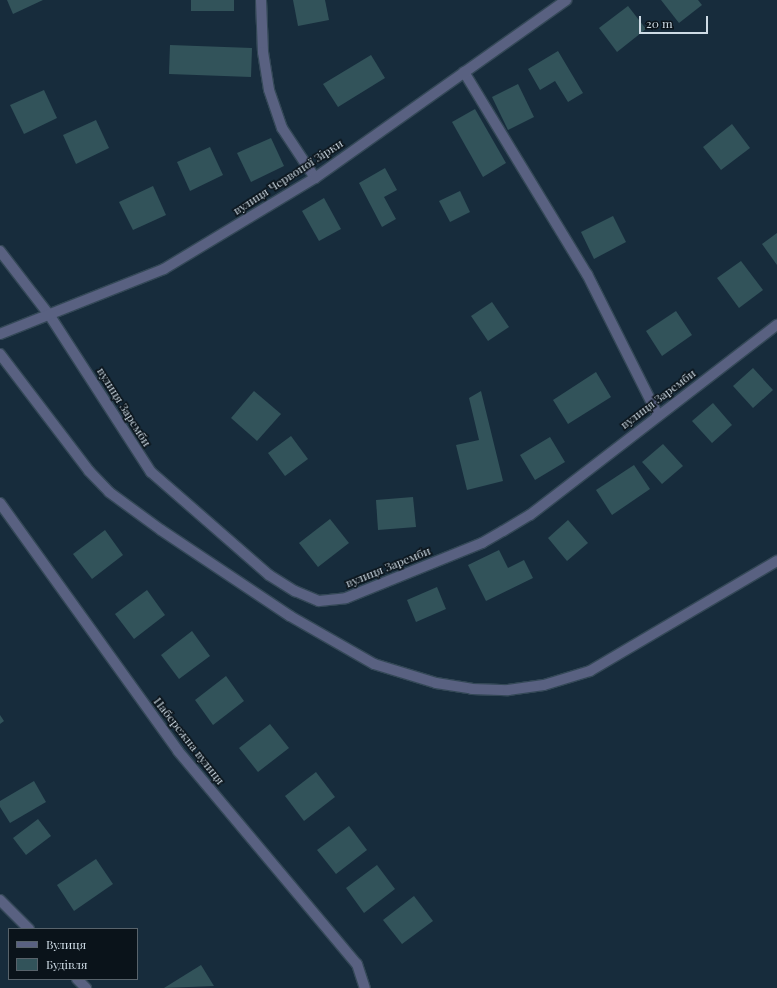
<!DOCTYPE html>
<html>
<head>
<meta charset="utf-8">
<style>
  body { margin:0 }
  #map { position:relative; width:777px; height:988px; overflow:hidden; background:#172c3c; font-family:"Playfair Display",serif }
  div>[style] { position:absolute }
  .building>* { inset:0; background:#32535a }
  .roads { filter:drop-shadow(1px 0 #344857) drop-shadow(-1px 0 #344857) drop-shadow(0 1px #344857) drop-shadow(0 -1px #344857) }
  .service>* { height:10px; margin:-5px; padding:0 5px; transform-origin:5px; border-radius:5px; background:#596181 }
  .minor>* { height:10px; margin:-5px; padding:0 5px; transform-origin:5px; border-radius:5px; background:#596181 }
  .tertiary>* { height:10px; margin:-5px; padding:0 5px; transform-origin:5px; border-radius:5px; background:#596181 }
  span { translate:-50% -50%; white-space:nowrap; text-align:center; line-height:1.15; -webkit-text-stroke:3px #0a131a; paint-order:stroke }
  .street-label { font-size:12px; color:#cedbe5 }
  .legend { position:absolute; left:8px; top:928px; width:130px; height:52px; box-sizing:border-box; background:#0a131a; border:1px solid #58636b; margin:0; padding:5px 7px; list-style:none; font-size:12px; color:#cedbe5 }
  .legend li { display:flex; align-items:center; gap:8px; height:20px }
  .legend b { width:20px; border:1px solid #58636b }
  .scale { position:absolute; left:639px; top:16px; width:69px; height:18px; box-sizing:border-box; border:2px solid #cedbe5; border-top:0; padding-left:5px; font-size:12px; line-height:14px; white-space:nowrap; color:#cedbe5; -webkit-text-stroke:3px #0a131a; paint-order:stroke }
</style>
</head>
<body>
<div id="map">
  <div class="building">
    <div style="clip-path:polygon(7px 0,43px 0,13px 14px)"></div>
    <div style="clip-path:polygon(191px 0,234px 0,234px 11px,191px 11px)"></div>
    <div style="clip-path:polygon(293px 0,325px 0,329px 20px,298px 26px)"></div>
    <div style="clip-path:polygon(661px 0,698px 0,702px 5px,679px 23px)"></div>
    <div style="clip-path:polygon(628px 6px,646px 29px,617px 52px,599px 28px)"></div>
    <div style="clip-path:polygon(170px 45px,252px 48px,251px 77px,169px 74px)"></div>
    <div style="clip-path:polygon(558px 51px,583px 93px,568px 102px,555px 81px,540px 90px,528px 69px)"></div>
    <div style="clip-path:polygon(371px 55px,385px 78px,338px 107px,323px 84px)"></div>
    <div style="clip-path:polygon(518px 84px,534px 117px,508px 130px,492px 97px)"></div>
    <div style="clip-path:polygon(44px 90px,57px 118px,24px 134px,10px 105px)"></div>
    <div style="clip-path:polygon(475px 109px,506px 163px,483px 177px,452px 122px)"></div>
    <div style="clip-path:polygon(96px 120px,109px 148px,76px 164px,63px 135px)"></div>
    <div style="clip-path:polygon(732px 124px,750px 148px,721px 170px,703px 147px)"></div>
    <div style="clip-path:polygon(271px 138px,284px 166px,251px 182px,237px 153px)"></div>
    <div style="clip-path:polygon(210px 147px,223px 175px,190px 191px,177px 162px)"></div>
    <div style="clip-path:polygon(385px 168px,397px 190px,384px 197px,396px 219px,382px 227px,359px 183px)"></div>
    <div style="clip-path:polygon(153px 186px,166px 215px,133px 230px,119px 202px)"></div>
    <div style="clip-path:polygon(460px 191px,470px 212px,450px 222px,439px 201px)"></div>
    <div style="clip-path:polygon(324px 198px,341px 229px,319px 241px,302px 211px)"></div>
    <div style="clip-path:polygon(613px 216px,626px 242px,594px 259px,581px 232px)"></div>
    <div style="clip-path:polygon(777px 233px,777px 265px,762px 244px)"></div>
    <div style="clip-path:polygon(741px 261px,763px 290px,739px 308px,717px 278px)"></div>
    <div style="clip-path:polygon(492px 302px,509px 327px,488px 341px,471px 316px)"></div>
    <div style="clip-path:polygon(676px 311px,692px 335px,662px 356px,646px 331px)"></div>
    <div style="clip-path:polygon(753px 368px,773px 390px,753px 408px,733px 386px)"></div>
    <div style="clip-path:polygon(596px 372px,611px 397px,568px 424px,553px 400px)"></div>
    <div style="clip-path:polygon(254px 391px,281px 414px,257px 441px,231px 418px)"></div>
    <div style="clip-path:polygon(481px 391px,503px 481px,467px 490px,456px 445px,479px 440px,469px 398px)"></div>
    <div style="clip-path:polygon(713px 403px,732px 425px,712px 443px,692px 421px)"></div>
    <div style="clip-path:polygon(291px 436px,308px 459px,285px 476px,268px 453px)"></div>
    <div style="clip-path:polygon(550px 437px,565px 462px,535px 480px,520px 455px)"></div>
    <div style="clip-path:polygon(663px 444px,683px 466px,662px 484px,642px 462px)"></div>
    <div style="clip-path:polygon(634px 465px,650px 489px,612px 515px,596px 490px)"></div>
    <div style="clip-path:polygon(413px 497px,416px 527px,378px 530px,376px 500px)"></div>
    <div style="clip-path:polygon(330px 519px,349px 543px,318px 567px,299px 543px)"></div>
    <div style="clip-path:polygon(568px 520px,588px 543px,567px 561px,548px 538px)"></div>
    <div style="clip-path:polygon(105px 530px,123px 555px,92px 579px,73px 554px)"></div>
    <div style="clip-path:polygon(499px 550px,508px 568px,524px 560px,533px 578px,486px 601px,468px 565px)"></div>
    <div style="clip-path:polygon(437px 587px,446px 609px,416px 622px,407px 600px)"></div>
    <div style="clip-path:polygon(147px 590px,165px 615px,134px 639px,115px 614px)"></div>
    <div style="clip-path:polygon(192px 631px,210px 656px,179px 679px,161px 655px)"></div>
    <div style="clip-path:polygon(226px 676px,244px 701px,213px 725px,195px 700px)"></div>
    <div style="clip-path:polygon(0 715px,4px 721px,0 724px)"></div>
    <div style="clip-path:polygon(270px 724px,289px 748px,258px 772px,239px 748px)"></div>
    <div style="clip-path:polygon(316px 772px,335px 797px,304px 821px,285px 796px)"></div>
    <div style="clip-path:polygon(34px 781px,46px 802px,10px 823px,0 807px,0 801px)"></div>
    <div style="clip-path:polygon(38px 819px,51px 836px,26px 855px,13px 838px)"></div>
    <div style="clip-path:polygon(349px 826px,367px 850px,336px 874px,317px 850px)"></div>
    <div style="clip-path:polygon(96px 859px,113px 884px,74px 911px,57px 885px)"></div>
    <div style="clip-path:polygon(377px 865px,395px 889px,364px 913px,346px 888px)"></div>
    <div style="clip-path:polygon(414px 896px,433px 921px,402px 944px,383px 920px)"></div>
    <div style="clip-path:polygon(201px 965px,214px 986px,164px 988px)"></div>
  </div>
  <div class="roads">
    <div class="service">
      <div style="left:0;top:354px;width:147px;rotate:52.7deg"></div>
      <div style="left:89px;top:471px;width:29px;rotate:46deg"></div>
      <div style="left:109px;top:492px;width:64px;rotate:36.2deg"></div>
      <div style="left:161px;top:530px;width:155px;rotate:33.7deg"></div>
      <div style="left:290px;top:616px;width:97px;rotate:29.7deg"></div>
      <div style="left:374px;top:664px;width:65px;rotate:17deg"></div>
      <div style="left:436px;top:683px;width:36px;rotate:9deg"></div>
      <div style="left:472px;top:689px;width:36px;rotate:2deg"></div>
      <div style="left:508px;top:690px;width:36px;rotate:-8deg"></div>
      <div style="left:544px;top:685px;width:48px;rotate:-16.9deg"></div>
      <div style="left:590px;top:671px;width:217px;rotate:-30.5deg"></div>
    </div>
    <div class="minor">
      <div style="left:261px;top:0;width:52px;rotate:87.8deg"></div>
      <div style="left:263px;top:52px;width:38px;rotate:81deg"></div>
      <div style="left:269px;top:90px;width:40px;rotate:71.1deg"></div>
      <div style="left:282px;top:128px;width:60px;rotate:56.6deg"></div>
      <div style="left:464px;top:72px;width:237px;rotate:58.7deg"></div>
      <div style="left:587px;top:274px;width:158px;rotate:63.3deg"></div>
      <div style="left:0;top:251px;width:82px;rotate:52.4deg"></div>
      <div style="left:50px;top:316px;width:186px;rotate:57.1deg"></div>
      <div style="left:151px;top:472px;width:157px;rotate:41.1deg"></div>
      <div style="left:269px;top:575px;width:31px;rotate:32deg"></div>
      <div style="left:295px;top:591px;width:26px;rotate:23deg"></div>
      <div style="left:319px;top:601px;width:27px;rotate:-6deg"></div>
      <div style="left:346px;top:598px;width:147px;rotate:-22deg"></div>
      <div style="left:482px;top:543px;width:24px;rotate:-30deg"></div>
      <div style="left:503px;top:531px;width:31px;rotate:-31deg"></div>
      <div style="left:530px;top:515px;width:312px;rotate:-37.6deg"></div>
      <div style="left:0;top:503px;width:305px;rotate:54.3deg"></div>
      <div style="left:178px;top:751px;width:278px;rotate:50deg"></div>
      <div style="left:357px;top:964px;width:25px;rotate:72deg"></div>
      <div style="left:0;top:900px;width:41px;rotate:45deg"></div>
      <div style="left:77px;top:979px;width:13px;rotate:45deg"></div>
    </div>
    <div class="tertiary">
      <div style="left:0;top:334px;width:176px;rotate:-21.6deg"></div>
      <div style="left:164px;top:269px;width:176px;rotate:-31.1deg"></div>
      <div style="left:315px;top:178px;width:308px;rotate:-35.3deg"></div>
    </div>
  </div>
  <div class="street-label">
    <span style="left:288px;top:177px;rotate:-33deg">вулиця Червоної Зірки</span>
    <span style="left:658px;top:399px;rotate:-37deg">вулиця Заремби</span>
    <span style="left:124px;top:407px;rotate:58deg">вулиця Заремби</span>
    <span style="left:388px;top:567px;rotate:-22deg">вулиця Заремби</span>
    <span style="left:189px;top:741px;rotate:52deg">Набережна вулиця</span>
  </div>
  <ul class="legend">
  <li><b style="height:5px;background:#596181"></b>Вулиця</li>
  <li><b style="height:11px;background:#32535a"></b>Будівля</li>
  </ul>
  <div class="scale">20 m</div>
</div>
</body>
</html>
